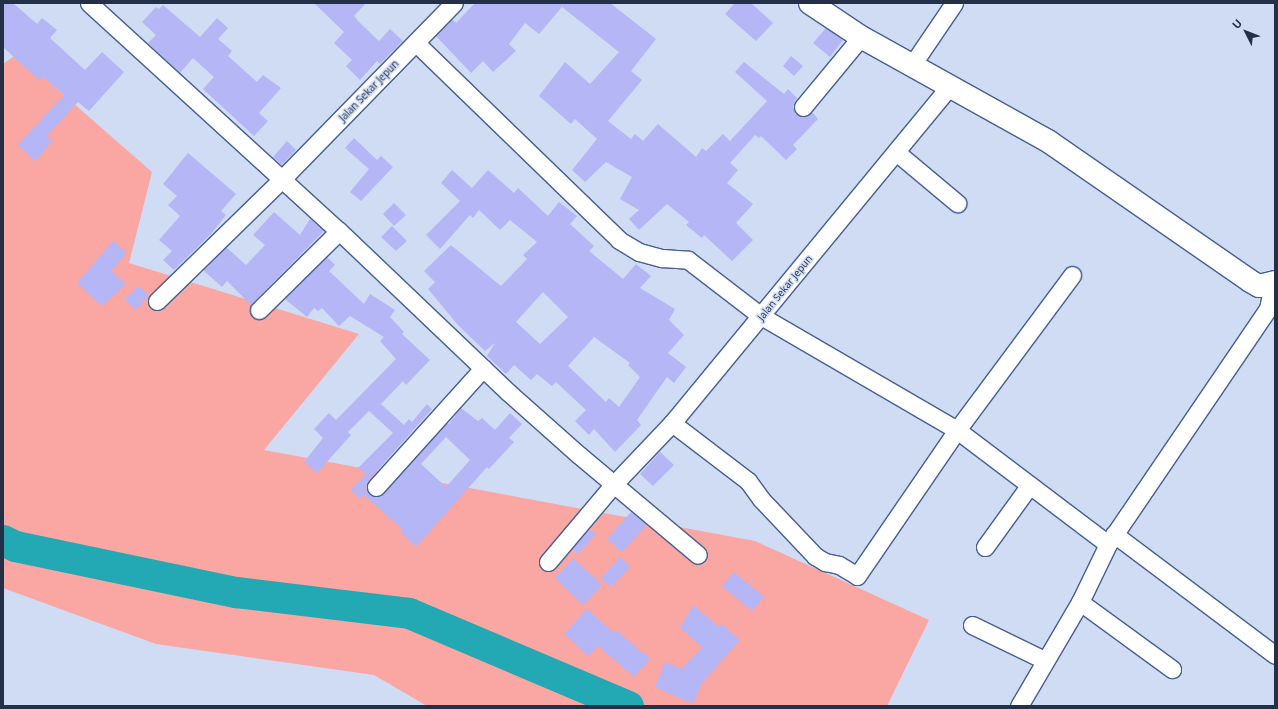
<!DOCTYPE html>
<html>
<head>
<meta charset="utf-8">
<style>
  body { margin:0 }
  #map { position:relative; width:1278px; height:709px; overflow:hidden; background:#d0dcf4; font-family:"Open Sans",sans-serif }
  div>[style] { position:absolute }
  .green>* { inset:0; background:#faa6a2 }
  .river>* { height:31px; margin:-15.5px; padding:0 15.5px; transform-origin:15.5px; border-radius:15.5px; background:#22a9b3 }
  .building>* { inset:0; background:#b5b6f5 }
  .roads { filter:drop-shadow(1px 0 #455f93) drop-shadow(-1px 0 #455f93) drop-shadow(0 1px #455f93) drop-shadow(0 -1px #455f93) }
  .minor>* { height:17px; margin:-8.5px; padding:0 8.5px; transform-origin:8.5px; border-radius:8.5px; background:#fff }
  .secondary>* { height:22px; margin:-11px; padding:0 11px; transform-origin:11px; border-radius:11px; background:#fff }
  span { translate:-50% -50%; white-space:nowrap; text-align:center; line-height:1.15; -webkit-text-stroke:3px #d0dcf4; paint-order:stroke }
  .street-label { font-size:10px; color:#243047 }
  .frame { position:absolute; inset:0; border:4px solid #243047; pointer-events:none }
  .north { position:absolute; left:1226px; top:12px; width:40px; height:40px; -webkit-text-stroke:3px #d0dcf4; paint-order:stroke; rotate:312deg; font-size:11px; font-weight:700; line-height:16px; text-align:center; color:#243047 }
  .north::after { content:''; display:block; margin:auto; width:14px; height:18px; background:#243047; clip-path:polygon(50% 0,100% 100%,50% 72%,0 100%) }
</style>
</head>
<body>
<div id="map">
  <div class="green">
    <div style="clip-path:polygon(17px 54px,152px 172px,129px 263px,359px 334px,264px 450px,755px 541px,929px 620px,887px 706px,427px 706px,374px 675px,156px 644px,3px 588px,3px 64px)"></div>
  </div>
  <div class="river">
    <div style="left:3px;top:540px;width:13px;rotate:27deg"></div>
    <div style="left:15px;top:546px;width:226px;rotate:11.8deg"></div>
    <div style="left:236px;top:592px;width:174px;rotate:6.9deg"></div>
    <div style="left:409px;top:613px;width:238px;rotate:23deg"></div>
  </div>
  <div class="building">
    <div style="clip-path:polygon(3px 3px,13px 3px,37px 24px,42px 18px,57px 30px,50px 38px,85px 70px,102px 52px,124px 72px,89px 111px,78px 102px,47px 136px,53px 141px,35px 161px,18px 145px,64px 95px,43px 77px,40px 81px,3px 47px)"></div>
    <div style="clip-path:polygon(314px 3px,366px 3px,354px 16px,358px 21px,379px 41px,390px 29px,403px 41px,380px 64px,377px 61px,360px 80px,346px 66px,352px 60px,334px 43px,344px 32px)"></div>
    <div style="clip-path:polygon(475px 3px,610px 3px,656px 39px,631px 71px,642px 80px,608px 121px,631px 139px,635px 134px,643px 141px,658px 124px,696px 157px,702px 148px,706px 151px,723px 134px,730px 141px,767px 101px,735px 72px,744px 62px,784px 94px,788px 89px,797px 98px,793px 106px,796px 114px,806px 116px,812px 112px,818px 119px,793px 145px,797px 149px,786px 160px,761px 136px,759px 138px,755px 135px,730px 163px,738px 170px,727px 183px,753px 204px,736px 223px,753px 240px,732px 261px,704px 235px,702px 238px,686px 225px,689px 222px,667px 204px,639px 230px,629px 219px,639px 210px,620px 199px,632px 177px,606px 162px,585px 182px,572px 170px,597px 139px,575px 119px,571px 124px,539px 96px,565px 62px,590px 84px,619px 52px,562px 7px,539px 34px,525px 23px,509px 44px,516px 51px,493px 72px,483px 61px,471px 73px,436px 36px,452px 19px,456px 23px)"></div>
    <div style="clip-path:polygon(735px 3px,751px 3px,773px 23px,756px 41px,725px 14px)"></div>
    <div style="clip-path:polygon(163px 5px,200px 37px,217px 18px,228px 28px,218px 39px,232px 51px,228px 56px,257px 82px,263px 75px,281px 88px,259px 113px,268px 121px,254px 136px,203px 89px,214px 77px,193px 58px,180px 73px,148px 43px,156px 35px,142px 22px,156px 7px,159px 9px)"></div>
    <div style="clip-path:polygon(826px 28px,843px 40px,830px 57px,813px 43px)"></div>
    <div style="clip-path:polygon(791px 56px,803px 66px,794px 76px,783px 66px)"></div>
    <div style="clip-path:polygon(354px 138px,377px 160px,381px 156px,393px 167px,361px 201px,350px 192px,369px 169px,345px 148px)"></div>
    <div style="clip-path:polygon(287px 141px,296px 150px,282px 165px,273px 157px)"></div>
    <div style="clip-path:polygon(188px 153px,236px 194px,221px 211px,226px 215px,211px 234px,174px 270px,163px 260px,172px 251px,159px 240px,180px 216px,168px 205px,177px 196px,163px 184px)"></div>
    <div style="clip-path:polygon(evenodd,452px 170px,472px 188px,488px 170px,514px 193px,518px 188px,548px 216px,559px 202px,577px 216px,570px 224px,594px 246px,589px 251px,623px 279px,636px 264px,651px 276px,640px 288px,675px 309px,669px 320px,684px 335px,668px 353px,686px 367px,674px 383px,667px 377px,637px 420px,641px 425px,615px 452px,594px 429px,589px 435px,575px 421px,586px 410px,556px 382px,552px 386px,537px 374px,531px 380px,514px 365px,506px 374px,487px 356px,495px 343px,485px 351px,458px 325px,428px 289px,435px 282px,424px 271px,451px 245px,501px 286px,527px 259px,523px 255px,537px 242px,510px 220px,500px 230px,479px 210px,473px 218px,470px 215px,440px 249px,426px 235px,460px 201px,441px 183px,452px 170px,543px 292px,568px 317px,540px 344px,516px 322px,543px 292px,452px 170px,594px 337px,630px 363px,628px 365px,640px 377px,619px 407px,609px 398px,606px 402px,568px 366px,594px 337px)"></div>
    <div style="clip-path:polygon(394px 203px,406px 215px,394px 226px,383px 214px)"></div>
    <div style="clip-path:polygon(274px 212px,300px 235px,310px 219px,324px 231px,251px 305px,227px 281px,222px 287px,203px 270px,226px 247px,246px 265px,265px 245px,253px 235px)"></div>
    <div style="clip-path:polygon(392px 226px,407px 241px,396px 251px,381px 237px)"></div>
    <div style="clip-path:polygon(113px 241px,127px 253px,111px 271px,126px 284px,102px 306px,77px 283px)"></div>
    <div style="clip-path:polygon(evenodd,327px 257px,335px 265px,329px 271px,364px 304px,370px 294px,395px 310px,390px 317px,404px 332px,402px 334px,430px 360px,406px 385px,403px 381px,381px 404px,404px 425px,409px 419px,412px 422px,427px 404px,432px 409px,369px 480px,366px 490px,370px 495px,379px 497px,383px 494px,447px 423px,449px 424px,461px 408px,478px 421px,482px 418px,495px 430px,510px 413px,522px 424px,509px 438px,514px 442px,489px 469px,487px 467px,416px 547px,400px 532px,402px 529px,364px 495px,360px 499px,351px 490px,366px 474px,358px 468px,393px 433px,369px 411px,348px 432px,351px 435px,317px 473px,304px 462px,323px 438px,314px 429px,329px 413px,336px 420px,396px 359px,380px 341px,384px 337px,350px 316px,339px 326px,322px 308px,318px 311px,314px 308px,307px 317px,285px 299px,327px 257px,446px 437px,470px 460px,446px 487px,421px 464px,446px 437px)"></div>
    <div style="clip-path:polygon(138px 286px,149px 295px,136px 310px,125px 300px)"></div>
    <div style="clip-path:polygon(660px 452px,674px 465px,653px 486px,640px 474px)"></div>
    <div style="clip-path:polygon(631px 512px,647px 525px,622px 552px,607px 539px)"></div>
    <div style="clip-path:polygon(589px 529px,596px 534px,578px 554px,572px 549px)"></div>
    <div style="clip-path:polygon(620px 557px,630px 567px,611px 587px,601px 578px)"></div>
    <div style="clip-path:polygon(573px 558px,602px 585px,583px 605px,555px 578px)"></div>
    <div style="clip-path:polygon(734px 572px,764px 597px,752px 611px,722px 586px)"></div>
    <div style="clip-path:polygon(693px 605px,719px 627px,722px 624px,740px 640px,702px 683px,693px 704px,655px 687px,665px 662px,682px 669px,702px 647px,680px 628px)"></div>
    <div style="clip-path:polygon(587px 609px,614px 633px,616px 630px,650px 659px,634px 677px,598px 646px,588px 656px,564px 634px)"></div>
  </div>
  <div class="roads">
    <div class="minor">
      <div style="left:89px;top:3px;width:338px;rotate:42.4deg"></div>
      <div style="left:339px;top:231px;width:233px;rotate:43.6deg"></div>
      <div style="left:508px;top:392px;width:95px;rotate:41.6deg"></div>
      <div style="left:579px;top:455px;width:155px;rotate:40deg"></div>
      <div style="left:416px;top:43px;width:283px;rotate:44.1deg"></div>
      <div style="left:619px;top:240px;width:23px;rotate:31deg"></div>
      <div style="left:639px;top:252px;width:24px;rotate:15deg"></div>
      <div style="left:662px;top:258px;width:26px;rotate:4deg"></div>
      <div style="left:688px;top:260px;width:92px;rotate:37.5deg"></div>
      <div style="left:761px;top:316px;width:227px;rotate:30.2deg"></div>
      <div style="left:957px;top:430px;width:189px;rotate:37.1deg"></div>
      <div style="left:912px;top:65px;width:75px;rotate:-55.9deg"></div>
      <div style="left:803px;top:107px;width:91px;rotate:-50.4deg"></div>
      <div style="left:896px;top:152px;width:80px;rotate:39.9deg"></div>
      <div style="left:157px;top:301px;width:175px;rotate:-44.3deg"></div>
      <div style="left:282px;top:179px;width:246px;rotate:-45.7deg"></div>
      <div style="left:259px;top:310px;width:112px;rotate:-44.6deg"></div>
      <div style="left:672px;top:423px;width:96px;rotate:37.3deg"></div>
      <div style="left:748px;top:481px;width:22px;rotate:54deg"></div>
      <div style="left:761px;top:499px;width:79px;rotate:46.5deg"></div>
      <div style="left:815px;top:556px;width:12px;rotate:31deg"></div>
      <div style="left:825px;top:562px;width:14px;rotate:12deg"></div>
      <div style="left:839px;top:565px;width:21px;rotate:31deg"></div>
      <div style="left:857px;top:576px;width:177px;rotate:-55.6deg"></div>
      <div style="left:957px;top:430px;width:193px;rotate:-53.4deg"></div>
      <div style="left:376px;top:487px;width:160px;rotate:-48deg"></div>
      <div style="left:1114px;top:534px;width:201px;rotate:36.9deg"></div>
      <div style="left:985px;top:547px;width:75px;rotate:-54.2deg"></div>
      <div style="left:548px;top:562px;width:102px;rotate:-49.8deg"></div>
      <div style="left:614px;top:484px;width:84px;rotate:-46.4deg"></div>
      <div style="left:672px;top:423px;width:437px;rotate:-50.5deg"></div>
      <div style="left:1080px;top:602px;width:114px;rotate:36.1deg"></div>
      <div style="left:972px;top:625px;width:80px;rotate:25.9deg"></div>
      <div style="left:1019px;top:706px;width:121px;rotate:-59.6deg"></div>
      <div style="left:1080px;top:602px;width:64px;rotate:-64.2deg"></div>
      <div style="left:1108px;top:544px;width:284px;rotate:-55.8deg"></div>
      <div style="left:1268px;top:309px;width:25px;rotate:-79deg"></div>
    </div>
    <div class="secondary">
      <div style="left:810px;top:3px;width:61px;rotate:33.7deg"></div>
      <div style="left:861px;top:37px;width:214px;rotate:29.1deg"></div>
      <div style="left:1048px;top:141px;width:246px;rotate:34.7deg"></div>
      <div style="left:1250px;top:281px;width:10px;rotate:29deg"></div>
      <div style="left:1259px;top:286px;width:16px;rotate:-14deg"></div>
    </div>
  </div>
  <div class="street-label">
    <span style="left:369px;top:91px;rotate:-46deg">Jalan Sekar Jepun</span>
    <span style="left:785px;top:288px;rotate:-51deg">Jalan Sekar Jepun</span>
  </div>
  <div class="frame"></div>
  <div class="north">U</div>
</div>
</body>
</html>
